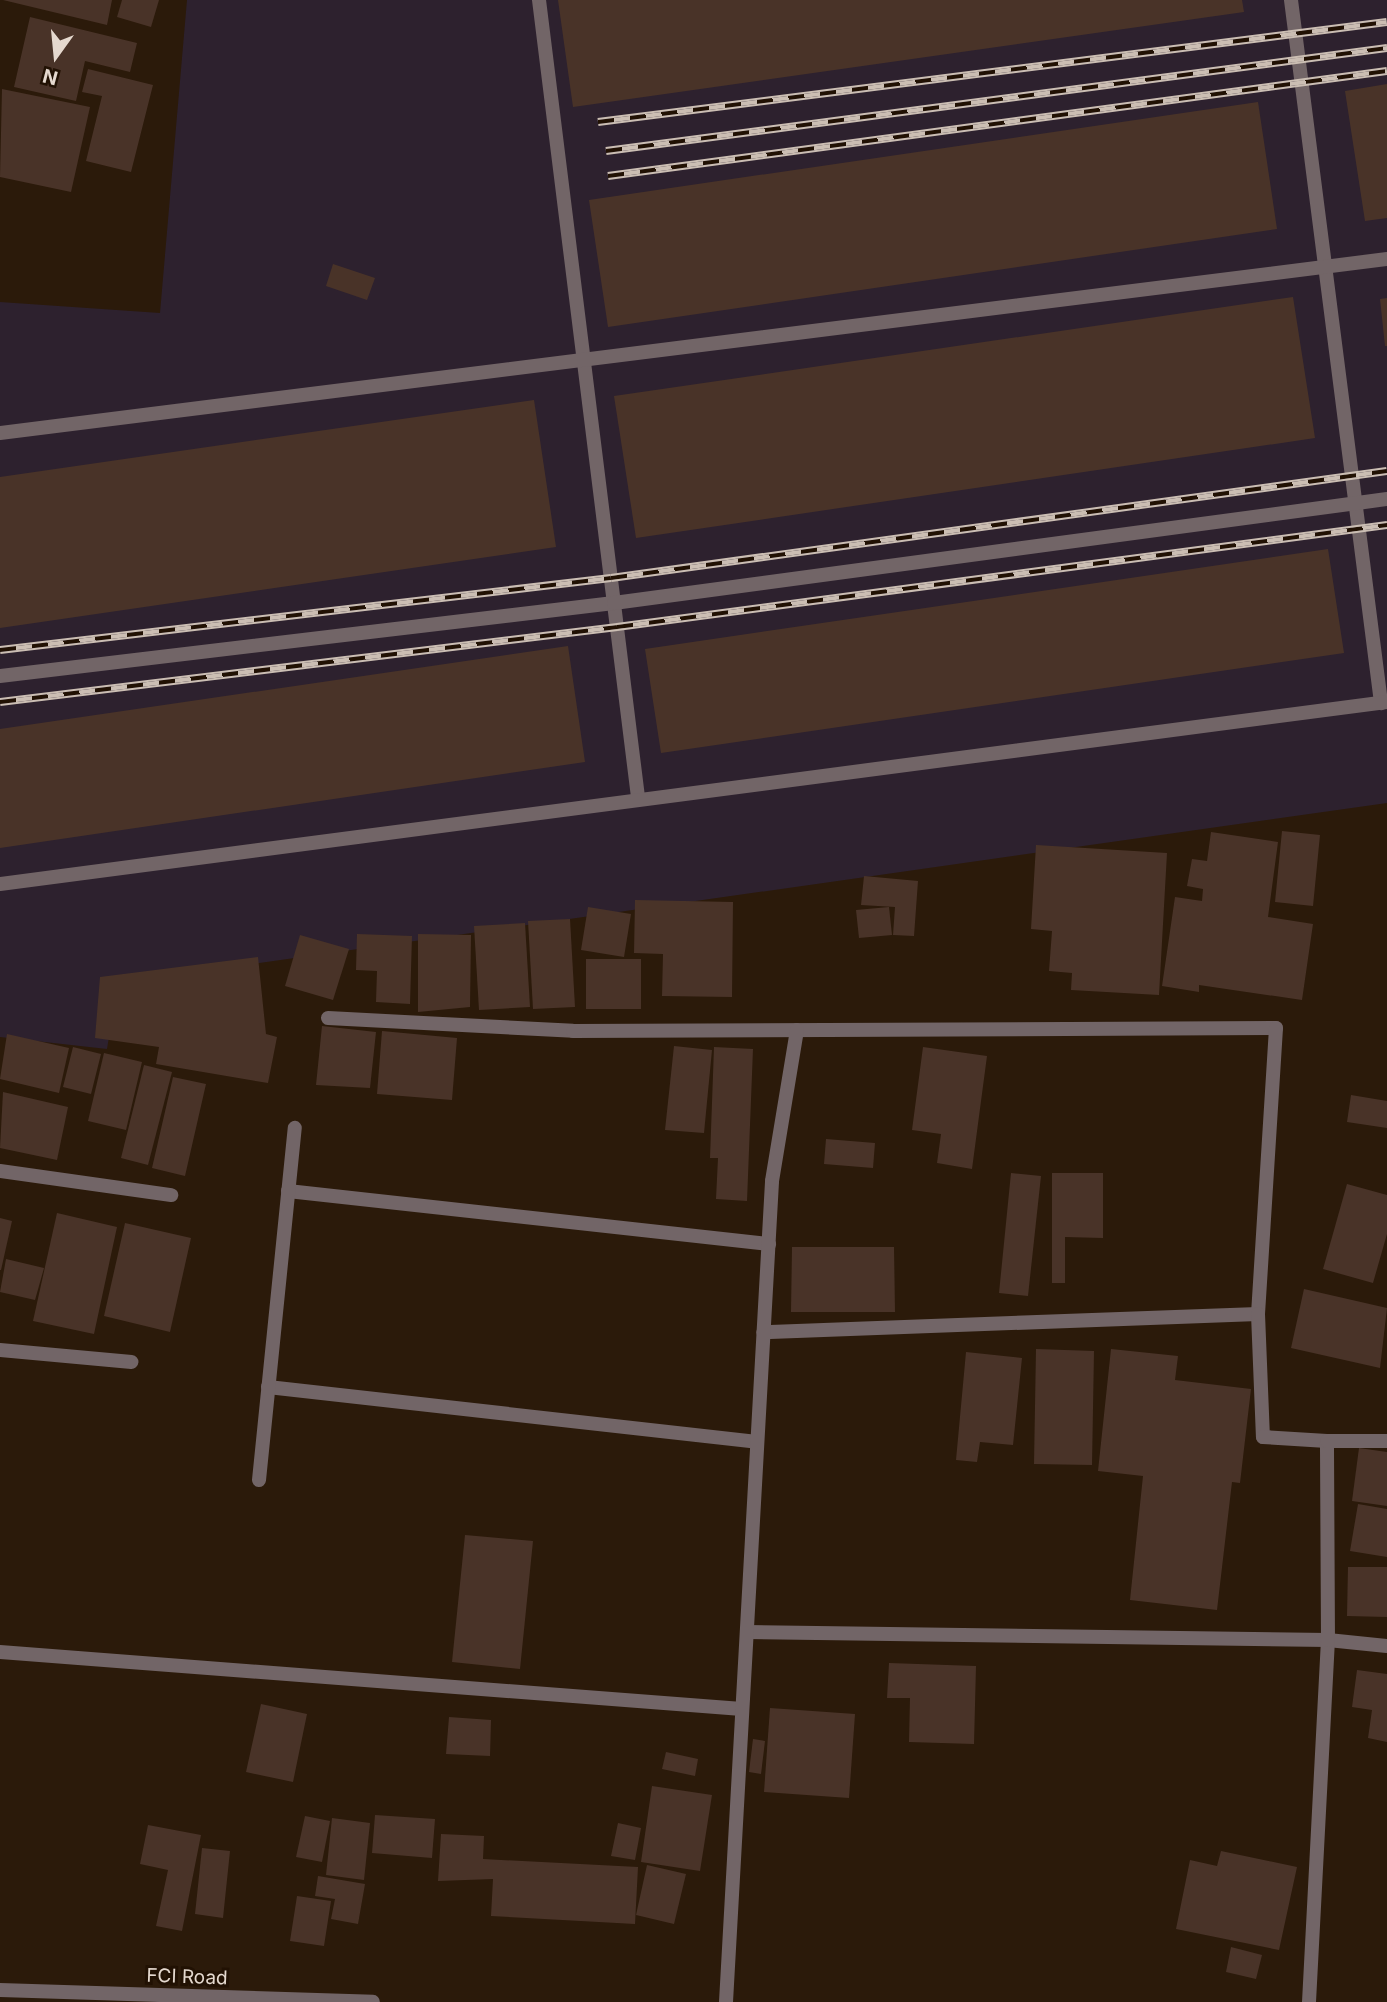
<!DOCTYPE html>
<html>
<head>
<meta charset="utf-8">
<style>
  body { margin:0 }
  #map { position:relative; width:1387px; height:2002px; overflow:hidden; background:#2b1a0a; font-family:Inter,sans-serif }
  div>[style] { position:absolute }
  .industrial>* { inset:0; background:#2d212e }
  .building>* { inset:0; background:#493328 }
  .service>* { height:14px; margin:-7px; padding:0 7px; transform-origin:7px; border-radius:7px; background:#726567 }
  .minor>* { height:14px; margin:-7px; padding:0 7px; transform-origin:7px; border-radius:7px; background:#726567 }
  .tertiary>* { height:14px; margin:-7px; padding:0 7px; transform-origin:7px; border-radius:7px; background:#726567 }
  .rail>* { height:8px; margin-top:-4px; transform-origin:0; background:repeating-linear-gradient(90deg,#211103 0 16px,#cbbeb3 0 32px); box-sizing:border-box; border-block:2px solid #cbbeb3 }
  span { translate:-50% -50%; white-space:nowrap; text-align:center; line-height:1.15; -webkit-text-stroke:6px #211103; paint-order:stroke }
  .street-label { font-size:19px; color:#e5d9cf }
  .north { position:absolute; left:21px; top:21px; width:70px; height:70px; -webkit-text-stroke:5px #211103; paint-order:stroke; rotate:195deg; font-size:19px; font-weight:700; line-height:28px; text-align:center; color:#e5d9cf }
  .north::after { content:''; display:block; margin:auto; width:24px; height:32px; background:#e5d9cf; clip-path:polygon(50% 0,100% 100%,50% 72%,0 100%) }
</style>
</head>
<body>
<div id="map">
  <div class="industrial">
    <div style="clip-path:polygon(187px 0,1387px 0,1387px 803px,118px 983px,107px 1049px,0 1037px,0 302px,160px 313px)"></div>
  </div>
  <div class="building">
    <div style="clip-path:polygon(3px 0,112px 0,107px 25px)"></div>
    <div style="clip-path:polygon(122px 0,159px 0,151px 27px,117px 17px)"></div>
    <div style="clip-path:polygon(558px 0,1242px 0,1244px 12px,573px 107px)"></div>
    <div style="clip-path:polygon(30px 17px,137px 43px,130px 72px,85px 61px,76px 101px,14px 87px)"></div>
    <div style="clip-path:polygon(88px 69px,153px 85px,131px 172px,86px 161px,102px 96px,82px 92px)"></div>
    <div style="clip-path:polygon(1387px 84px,1387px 218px,1365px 221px,1345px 91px)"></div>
    <div style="clip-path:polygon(2px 89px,90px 107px,71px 192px,0 177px)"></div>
    <div style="clip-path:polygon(1258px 102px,1277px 229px,608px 327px,589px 200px)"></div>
    <div style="clip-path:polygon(333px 264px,375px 278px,367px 300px,326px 286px)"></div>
    <div style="clip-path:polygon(1293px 297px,1315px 438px,636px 538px,614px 396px)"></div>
    <div style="clip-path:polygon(1387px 298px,1387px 346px,1385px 346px,1380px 299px)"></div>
    <div style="clip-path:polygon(534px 400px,556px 547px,0 628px,0 477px)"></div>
    <div style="clip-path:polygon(1328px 549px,1344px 653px,661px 753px,645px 649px)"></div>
    <div style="clip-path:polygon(568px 646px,585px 762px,0 848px,0 729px)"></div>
    <div style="clip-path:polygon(1282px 831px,1320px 835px,1313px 906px,1275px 902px)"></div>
    <div style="clip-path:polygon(1211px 832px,1278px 842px,1268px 917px,1313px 924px,1302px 1000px,1199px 985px,1199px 992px,1162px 986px,1175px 897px,1202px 901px,1203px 889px,1187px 886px,1192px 859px,1207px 861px)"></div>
    <div style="clip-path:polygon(1036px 845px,1167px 853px,1159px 995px,1071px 990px,1072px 973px,1049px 971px,1052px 931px,1031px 929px)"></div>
    <div style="clip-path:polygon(864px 876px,918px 881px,914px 936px,893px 935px,895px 907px,861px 905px)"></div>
    <div style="clip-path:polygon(635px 900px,733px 902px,732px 997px,662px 996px,663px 954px,634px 953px)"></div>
    <div style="clip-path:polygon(588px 907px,631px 914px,624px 957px,581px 950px)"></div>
    <div style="clip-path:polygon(889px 907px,892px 935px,859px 938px,856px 910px)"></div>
    <div style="clip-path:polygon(570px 919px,575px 1007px,533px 1009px,528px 921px)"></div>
    <div style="clip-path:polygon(525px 923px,530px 1007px,479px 1010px,474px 926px)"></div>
    <div style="clip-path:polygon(357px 934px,412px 936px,410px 1004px,376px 1002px,377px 971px,356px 970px)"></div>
    <div style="clip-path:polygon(418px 934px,471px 935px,470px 1007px,418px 1012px)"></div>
    <div style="clip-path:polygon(300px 935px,349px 949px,333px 1000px,285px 986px)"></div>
    <div style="clip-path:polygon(258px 957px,266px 1034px,277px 1037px,268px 1083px,156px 1064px,159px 1047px,95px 1038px,100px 977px)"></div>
    <div style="clip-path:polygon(586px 959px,641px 959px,641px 1009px,586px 1009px)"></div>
    <div style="clip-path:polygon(322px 1026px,376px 1032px,370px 1088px,316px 1085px)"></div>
    <div style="clip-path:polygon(382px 1031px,457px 1038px,452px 1100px,377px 1094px)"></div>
    <div style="clip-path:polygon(7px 1034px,69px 1048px,59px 1093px,0 1079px)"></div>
    <div style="clip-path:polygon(674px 1046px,712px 1050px,704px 1133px,665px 1130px)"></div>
    <div style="clip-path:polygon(73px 1047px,101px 1054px,91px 1094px,63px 1087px)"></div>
    <div style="clip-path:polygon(714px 1047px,753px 1049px,747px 1201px,716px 1199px,718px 1158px,710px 1158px)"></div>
    <div style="clip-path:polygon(923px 1047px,987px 1056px,972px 1169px,937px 1163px,941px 1134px,912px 1130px)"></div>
    <div style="clip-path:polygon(104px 1053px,142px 1062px,126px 1130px,88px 1121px)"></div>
    <div style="clip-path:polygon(144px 1065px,172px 1072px,148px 1165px,121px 1158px)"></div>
    <div style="clip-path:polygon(173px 1077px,206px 1084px,185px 1176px,152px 1168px)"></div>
    <div style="clip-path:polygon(3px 1092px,68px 1107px,57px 1160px,0 1148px)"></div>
    <div style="clip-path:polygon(1351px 1095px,1387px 1101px,1387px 1128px,1347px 1122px)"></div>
    <div style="clip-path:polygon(826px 1139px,875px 1143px,873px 1168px,824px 1164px)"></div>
    <div style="clip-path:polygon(1011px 1173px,1041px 1176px,1028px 1296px,999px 1293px)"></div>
    <div style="clip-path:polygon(1052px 1173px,1103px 1173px,1103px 1238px,1065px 1237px,1065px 1283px,1052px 1283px)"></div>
    <div style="clip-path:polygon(1347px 1184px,1387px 1195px,1387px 1234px,1373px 1283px,1323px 1269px)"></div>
    <div style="clip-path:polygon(57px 1213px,117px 1227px,94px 1334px,33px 1321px)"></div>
    <div style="clip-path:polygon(0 1218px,12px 1221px,1px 1270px,0 1270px)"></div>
    <div style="clip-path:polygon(125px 1223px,191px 1238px,170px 1332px,104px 1316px)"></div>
    <div style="clip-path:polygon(792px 1247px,894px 1247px,895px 1312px,791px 1312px)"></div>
    <div style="clip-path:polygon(6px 1259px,44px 1268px,35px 1300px,0 1292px)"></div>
    <div style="clip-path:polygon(1304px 1289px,1387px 1308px,1380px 1368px,1291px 1348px)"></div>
    <div style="clip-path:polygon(1036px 1349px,1094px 1351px,1092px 1465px,1034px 1464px)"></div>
    <div style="clip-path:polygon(1111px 1349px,1178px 1356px,1175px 1380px,1251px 1389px,1240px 1483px,1232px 1482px,1217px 1610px,1130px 1600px,1143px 1476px,1098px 1471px)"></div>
    <div style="clip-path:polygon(966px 1352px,1022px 1358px,1013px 1445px,980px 1442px,977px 1462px,956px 1460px)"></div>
    <div style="clip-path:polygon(1359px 1448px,1387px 1452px,1387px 1506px,1352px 1501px)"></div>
    <div style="clip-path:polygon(1358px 1504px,1387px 1509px,1387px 1557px,1350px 1551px)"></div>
    <div style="clip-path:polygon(465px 1535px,533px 1541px,520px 1669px,452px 1662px)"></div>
    <div style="clip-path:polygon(1348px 1567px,1387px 1567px,1387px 1617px,1347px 1616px)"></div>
    <div style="clip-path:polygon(889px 1663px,976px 1666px,974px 1744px,909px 1742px,910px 1698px,887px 1698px)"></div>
    <div style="clip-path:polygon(1357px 1670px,1387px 1674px,1387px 1742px,1368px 1738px,1372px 1710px,1352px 1707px)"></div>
    <div style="clip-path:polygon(261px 1704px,307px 1714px,293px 1782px,246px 1772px)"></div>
    <div style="clip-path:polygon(770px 1708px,855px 1714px,849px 1798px,764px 1792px)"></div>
    <div style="clip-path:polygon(449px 1717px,491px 1720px,490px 1756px,446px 1754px)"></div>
    <div style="clip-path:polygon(753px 1739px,765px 1741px,761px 1774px,749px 1772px)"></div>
    <div style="clip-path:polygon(666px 1752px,698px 1759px,695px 1776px,662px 1769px)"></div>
    <div style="clip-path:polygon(652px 1786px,712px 1795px,700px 1871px,641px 1862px)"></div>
    <div style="clip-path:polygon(375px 1815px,435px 1819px,432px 1858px,372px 1853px)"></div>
    <div style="clip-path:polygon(305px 1816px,330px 1821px,322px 1862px,296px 1857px)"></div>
    <div style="clip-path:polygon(332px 1818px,370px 1823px,364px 1880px,326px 1875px)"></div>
    <div style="clip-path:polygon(618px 1823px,641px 1828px,635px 1860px,611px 1856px)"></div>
    <div style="clip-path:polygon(148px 1825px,201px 1835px,182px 1931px,156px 1926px,168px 1870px,140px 1864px)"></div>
    <div style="clip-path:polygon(441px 1834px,484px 1836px,483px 1859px,638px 1867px,635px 1924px,491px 1916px,493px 1879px,438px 1881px)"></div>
    <div style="clip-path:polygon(202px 1848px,230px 1851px,223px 1918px,195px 1914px)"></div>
    <div style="clip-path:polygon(1221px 1851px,1297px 1867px,1279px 1950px,1176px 1929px,1190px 1860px,1217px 1866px)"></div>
    <div style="clip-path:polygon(647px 1865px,686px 1874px,674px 1924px,636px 1915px)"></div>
    <div style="clip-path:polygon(318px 1876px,365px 1884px,358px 1924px,331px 1919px,335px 1899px,315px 1896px)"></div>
    <div style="clip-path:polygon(297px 1896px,331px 1901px,324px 1946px,290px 1941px)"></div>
    <div style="clip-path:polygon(1231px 1947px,1262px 1955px,1256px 1979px,1226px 1972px)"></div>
  </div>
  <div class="service">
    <div style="left:539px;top:0;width:803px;rotate:82.92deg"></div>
    <div style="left:1291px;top:0;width:709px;rotate:82.7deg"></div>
    <div style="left:0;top:433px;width:1398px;rotate:-7.15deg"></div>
    <div style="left:0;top:676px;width:618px;rotate:-6.78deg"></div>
    <div style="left:614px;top:603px;width:780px;rotate:-7.66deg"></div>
    <div style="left:0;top:884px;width:1399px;rotate:-7.48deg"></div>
  </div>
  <div class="minor">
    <div style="left:328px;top:1018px;width:245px;rotate:3deg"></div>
    <div style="left:573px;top:1031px;width:703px;rotate:-0.24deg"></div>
    <div style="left:1276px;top:1028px;width:287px;rotate:93.6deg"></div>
    <div style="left:1258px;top:1314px;width:495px;rotate:177.9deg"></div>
    <div style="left:0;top:1171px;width:173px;rotate:8deg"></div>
    <div style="left:288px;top:1191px;width:484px;rotate:6.3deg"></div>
    <div style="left:1258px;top:1314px;width:123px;rotate:87.7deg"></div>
    <div style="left:1263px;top:1437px;width:64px;rotate:3.6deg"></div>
    <div style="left:0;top:1350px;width:132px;rotate:5.2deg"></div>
    <div style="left:268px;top:1387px;width:492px;rotate:6.4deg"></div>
    <div style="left:259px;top:1480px;width:354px;rotate:-84.2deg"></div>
    <div style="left:747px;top:1632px;width:581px;rotate:0.79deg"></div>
    <div style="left:1328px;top:1640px;width:59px;rotate:5.8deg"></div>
    <div style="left:0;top:1652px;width:744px;rotate:4.39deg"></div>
    <div style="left:726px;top:2002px;width:822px;rotate:-86.79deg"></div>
    <div style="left:772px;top:1181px;width:153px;rotate:-80.6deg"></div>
    <div style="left:1309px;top:2002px;width:362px;rotate:-87deg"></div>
    <div style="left:1328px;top:1640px;width:199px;rotate:-90.3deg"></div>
    <div style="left:1327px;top:1441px;width:60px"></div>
  </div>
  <div class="tertiary">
    <div style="left:0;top:1990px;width:373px;rotate:1.8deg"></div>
  </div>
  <div class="rail">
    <div style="left:598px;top:122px;width:795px;rotate:-7.22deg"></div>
    <div style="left:606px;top:151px;width:788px;rotate:-7.51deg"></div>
    <div style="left:608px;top:176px;width:786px;rotate:-7.68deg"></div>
    <div style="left:0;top:650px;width:615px;rotate:-6.72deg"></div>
    <div style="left:611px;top:578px;width:783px;rotate:-7.85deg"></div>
    <div style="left:0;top:702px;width:622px;rotate:-6.93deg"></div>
    <div style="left:617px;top:627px;width:777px;rotate:-7.55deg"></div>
  </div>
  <div class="street-label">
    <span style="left:187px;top:1977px;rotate:2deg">FCI Road</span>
  </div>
  <div class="north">N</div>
</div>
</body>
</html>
